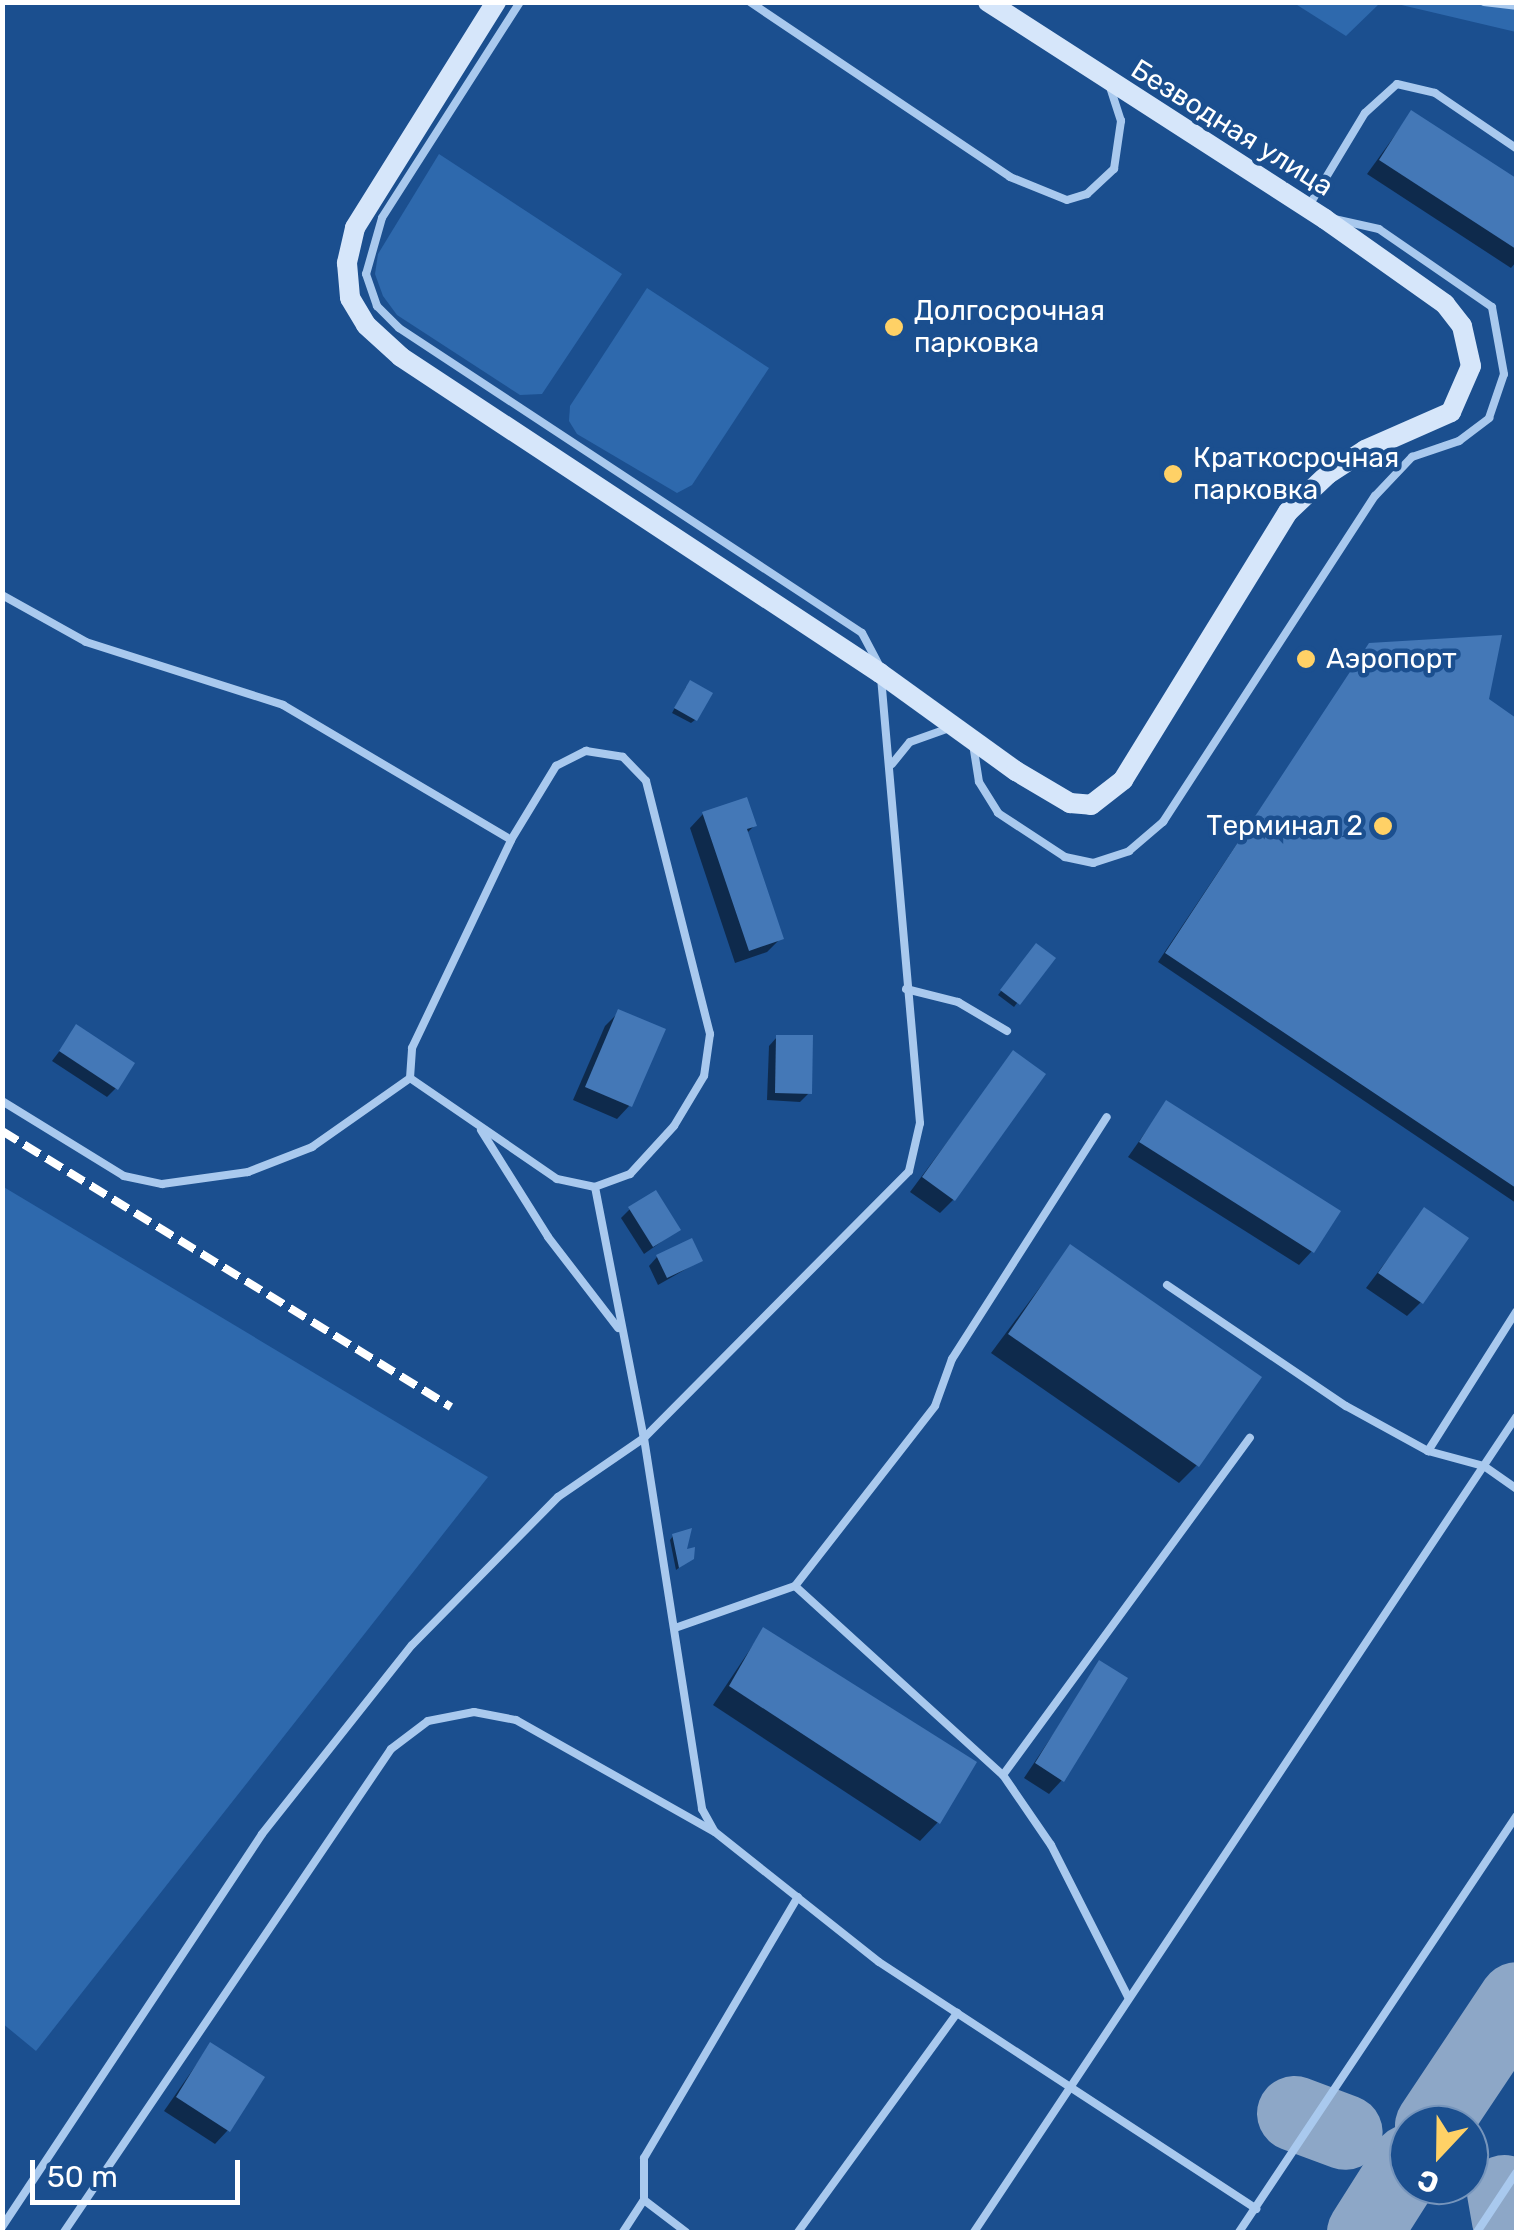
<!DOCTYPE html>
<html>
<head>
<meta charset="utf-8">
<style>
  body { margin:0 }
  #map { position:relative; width:1519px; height:2235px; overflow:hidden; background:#1b4f8f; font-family:Rubik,sans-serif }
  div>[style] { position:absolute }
  .green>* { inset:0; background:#2e69ad }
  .shadow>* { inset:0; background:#0007 }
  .taxiway>* { height:75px; margin:-37.5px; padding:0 37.5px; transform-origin:37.5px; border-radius:37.5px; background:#8da7c7 }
  .building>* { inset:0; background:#4478b7 }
  .lane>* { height:8px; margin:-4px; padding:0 4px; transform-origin:4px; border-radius:4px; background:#a9c9ee }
  .secondary>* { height:20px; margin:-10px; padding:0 10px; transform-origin:10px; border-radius:10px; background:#d6e6fa }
  .rail>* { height:8px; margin-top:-4px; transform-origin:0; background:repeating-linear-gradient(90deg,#fff 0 18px,transparent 0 26px) }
  .dots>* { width:28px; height:28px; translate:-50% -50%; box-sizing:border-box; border:5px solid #1b4f8f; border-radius:50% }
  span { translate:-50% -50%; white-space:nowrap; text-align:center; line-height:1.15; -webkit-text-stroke:9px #1b4f8f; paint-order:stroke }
  .street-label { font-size:28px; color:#fff }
  .poi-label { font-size:28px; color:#fff }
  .left { translate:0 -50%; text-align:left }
  .right { translate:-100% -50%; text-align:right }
  .frame { position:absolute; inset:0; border:5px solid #fff; pointer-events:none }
  .north { position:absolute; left:1389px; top:2105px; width:100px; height:100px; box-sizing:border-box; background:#1b4f8f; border:2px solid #7695bc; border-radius:50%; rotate:202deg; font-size:28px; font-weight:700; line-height:40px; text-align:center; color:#fff }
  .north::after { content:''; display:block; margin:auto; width:35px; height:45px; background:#ffd166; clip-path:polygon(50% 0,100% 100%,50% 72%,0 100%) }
  .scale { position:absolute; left:30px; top:2160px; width:210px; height:45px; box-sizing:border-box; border:5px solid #fff; border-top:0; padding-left:12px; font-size:30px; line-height:35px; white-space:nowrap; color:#fff; -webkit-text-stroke:8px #1b4f8f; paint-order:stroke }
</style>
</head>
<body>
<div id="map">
  <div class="green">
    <div style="clip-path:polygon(1294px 3px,1380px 3px,1346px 36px)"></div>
    <div style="clip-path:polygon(1393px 3px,1516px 3px,1516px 32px)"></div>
    <div style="clip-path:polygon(439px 154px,622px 274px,542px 394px,520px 395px,397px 315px,383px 296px,375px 274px,378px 254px)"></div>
    <div style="clip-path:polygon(647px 288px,769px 368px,692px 485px,677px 493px,577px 434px,569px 421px,570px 406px)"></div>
    <div style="clip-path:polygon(2px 1186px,488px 1477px,36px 2051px,2px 2023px)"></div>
  </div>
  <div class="shadow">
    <div style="clip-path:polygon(1411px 113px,1516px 181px,1516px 262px,1511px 268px,1367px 174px)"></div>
    <div style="clip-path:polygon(1370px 645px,1516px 720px,1516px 1203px,1158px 962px)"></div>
    <div style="clip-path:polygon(686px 687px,695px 720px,691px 723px,672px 713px)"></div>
    <div style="clip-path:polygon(703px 814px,754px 826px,746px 834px,781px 938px,767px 952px,735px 963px,690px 828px)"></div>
    <div style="clip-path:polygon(1033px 949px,1052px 958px,1014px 1007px,998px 995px)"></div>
    <div style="clip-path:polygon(619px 1012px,630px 1105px,617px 1119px,573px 1100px,605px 1026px)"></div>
    <div style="clip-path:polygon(77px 1028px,116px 1088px,107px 1097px,52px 1061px)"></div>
    <div style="clip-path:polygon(777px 1037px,809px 1093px,800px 1102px,767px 1100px,769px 1046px)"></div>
    <div style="clip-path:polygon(1013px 1054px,953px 1200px,940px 1213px,910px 1192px)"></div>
    <div style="clip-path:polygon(1166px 1103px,1312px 1251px,1299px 1265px,1128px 1157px)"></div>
    <div style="clip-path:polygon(630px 1209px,678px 1230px,644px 1254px,621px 1218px)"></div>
    <div style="clip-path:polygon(1425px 1210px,1421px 1302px,1407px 1316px,1366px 1288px)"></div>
    <div style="clip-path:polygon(1070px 1247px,1197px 1465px,1179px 1483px,991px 1353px)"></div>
    <div style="clip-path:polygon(657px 1257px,700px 1261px,658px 1285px,649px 1266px)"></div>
    <div style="clip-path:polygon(673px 1536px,687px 1562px,676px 1570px,670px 1540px)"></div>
    <div style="clip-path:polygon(763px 1630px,938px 1822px,920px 1841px,713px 1705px)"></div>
    <div style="clip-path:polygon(1100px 1664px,1062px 1780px,1049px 1794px,1024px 1778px)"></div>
    <div style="clip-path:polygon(210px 2045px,228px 2130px,215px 2144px,164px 2111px)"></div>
  </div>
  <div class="taxiway">
    <div style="left:1294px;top:2113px;width:54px;rotate:20.4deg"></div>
    <div style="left:1432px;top:2125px;width:151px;rotate:-56.3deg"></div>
    <div style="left:1504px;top:2192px;width:28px;rotate:80deg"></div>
    <div style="left:1364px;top:2232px;width:84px;rotate:-57.6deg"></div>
  </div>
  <div class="building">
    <div style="clip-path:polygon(1411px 110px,1516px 178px,1516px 249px,1379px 160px)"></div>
    <div style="clip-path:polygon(1502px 635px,1489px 699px,1516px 718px,1516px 1188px,1165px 953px,1369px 643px)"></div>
    <div style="clip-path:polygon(690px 680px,713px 693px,697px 721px,674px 708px)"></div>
    <div style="clip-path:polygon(747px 797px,757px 826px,747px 829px,784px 939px,749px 951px,702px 812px)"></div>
    <div style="clip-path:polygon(1036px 943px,1056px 958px,1020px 1005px,1000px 990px)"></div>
    <div style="clip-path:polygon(618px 1009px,666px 1029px,632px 1107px,585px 1087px)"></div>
    <div style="clip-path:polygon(76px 1024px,135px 1063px,118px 1090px,59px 1051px)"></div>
    <div style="clip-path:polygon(776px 1035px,813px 1035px,812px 1094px,775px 1093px)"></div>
    <div style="clip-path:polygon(1013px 1050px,1046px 1074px,955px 1201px,922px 1177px)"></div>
    <div style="clip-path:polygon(1166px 1100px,1341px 1211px,1314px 1253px,1139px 1142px)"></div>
    <div style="clip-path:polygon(656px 1190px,681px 1230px,653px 1247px,628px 1207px)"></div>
    <div style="clip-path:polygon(1424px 1207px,1469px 1238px,1423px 1304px,1378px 1273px)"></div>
    <div style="clip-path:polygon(692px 1238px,703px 1261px,667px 1278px,656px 1255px)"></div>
    <div style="clip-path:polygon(1070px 1244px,1262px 1377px,1199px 1467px,1008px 1334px)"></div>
    <div style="clip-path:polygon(692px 1528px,687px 1549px,695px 1547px,694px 1559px,679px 1568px,672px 1534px)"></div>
    <div style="clip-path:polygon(763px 1627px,977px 1762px,940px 1824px,729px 1686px)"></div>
    <div style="clip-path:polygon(1099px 1660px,1128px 1678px,1064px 1782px,1035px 1763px)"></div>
    <div style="clip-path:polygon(210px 2042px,265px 2077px,230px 2132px,176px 2097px)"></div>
  </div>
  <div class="lane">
    <div style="left:520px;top:2px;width:256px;rotate:122.6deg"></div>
    <div style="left:382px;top:218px;width:58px;rotate:105.9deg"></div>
    <div style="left:366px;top:274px;width:34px;rotate:71deg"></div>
    <div style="left:377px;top:306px;width:31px;rotate:45deg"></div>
    <div style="left:399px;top:328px;width:554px;rotate:33.37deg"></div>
    <div style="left:862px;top:633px;width:36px;rotate:62deg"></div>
    <div style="left:750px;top:2px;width:313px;rotate:33.9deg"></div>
    <div style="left:1010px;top:177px;width:61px;rotate:22deg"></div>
    <div style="left:1067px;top:200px;width:21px;rotate:-17deg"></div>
    <div style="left:1087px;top:194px;width:37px;rotate:-43deg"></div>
    <div style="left:1114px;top:169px;width:49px;rotate:-81.7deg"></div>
    <div style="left:1121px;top:121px;width:38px;rotate:-108deg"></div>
    <div style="left:1484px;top:2px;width:32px;rotate:7deg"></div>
    <div style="left:1310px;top:204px;width:106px;rotate:-58.9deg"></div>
    <div style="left:1365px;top:113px;width:43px;rotate:-42.2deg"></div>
    <div style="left:1397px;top:84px;width:39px;rotate:13deg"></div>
    <div style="left:1435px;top:93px;width:98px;rotate:34.2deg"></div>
    <div style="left:2px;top:595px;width:96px;rotate:29.2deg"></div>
    <div style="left:86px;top:642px;width:207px;rotate:17.7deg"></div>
    <div style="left:283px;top:705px;width:265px;rotate:30.6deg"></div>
    <div style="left:973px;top:744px;width:38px;rotate:81deg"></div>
    <div style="left:979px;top:782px;width:36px;rotate:58deg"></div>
    <div style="left:998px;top:813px;width:80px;rotate:33.3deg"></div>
    <div style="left:1065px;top:857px;width:29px;rotate:12deg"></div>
    <div style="left:1093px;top:863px;width:38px;rotate:-18deg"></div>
    <div style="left:1129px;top:851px;width:45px;rotate:-40.5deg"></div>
    <div style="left:1163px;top:822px;width:389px;rotate:-57deg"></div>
    <div style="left:1375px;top:496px;width:54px;rotate:-46.5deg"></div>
    <div style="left:1412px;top:457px;width:50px;rotate:-18.8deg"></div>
    <div style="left:1459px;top:441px;width:38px;rotate:-37deg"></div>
    <div style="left:1489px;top:418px;width:46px;rotate:-71.2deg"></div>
    <div style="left:1504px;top:374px;width:68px;rotate:-100.2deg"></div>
    <div style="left:1492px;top:307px;width:137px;rotate:-145.4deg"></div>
    <div style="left:1379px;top:229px;width:45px;rotate:-167.2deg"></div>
    <div style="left:586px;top:751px;width:37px;rotate:9deg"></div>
    <div style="left:623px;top:757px;width:33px;rotate:46deg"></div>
    <div style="left:646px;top:781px;width:261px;rotate:75.8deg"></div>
    <div style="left:710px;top:1034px;width:42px;rotate:98.1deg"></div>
    <div style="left:704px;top:1076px;width:58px;rotate:121deg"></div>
    <div style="left:674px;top:1126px;width:65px;rotate:132.5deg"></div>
    <div style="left:630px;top:1174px;width:37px;rotate:160deg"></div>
    <div style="left:595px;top:1187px;width:39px;rotate:-168deg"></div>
    <div style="left:557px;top:1179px;width:178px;rotate:-145.5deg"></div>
    <div style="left:410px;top:1078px;width:30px;rotate:-86deg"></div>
    <div style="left:412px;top:1048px;width:230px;rotate:-64.5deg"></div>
    <div style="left:511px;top:840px;width:87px;rotate:-58.7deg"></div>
    <div style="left:556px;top:766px;width:34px;rotate:-27deg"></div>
    <div style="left:892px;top:764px;width:28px;rotate:-51deg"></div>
    <div style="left:910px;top:742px;width:41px;rotate:-19.7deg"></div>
    <div style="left:906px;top:989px;width:54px;rotate:14deg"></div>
    <div style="left:958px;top:1002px;width:57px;rotate:30.6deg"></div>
    <div style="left:2px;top:1101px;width:143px;rotate:31.6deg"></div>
    <div style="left:124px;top:1176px;width:39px;rotate:12deg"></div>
    <div style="left:162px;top:1184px;width:87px;rotate:-7.9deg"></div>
    <div style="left:248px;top:1172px;width:69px;rotate:-21.3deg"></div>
    <div style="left:312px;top:1147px;width:120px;rotate:-35.1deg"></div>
    <div style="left:481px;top:1130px;width:126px;rotate:57.9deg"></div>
    <div style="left:548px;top:1237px;width:115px;rotate:52.4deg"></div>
    <div style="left:595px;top:1187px;width:256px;rotate:79deg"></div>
    <div style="left:644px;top:1438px;width:376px;rotate:81.1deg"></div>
    <div style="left:702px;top:1809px;width:26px;rotate:61deg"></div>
    <div style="left:715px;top:1832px;width:209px;rotate:38.4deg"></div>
    <div style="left:879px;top:1962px;width:451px;rotate:33.2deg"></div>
    <div style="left:1167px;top:1285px;width:216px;rotate:34.1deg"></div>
    <div style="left:1346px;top:1406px;width:94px;rotate:28.8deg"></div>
    <div style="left:1428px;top:1451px;width:165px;rotate:-57.7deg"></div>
    <div style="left:1428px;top:1451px;width:58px;rotate:15deg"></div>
    <div style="left:1484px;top:1466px;width:39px;rotate:35deg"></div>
    <div style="left:795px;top:1586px;width:281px;rotate:42.3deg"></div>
    <div style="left:1003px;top:1775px;width:85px;rotate:55.6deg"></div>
    <div style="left:1051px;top:1845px;width:170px;rotate:63.1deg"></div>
    <div style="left:675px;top:1628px;width:127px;rotate:-19.3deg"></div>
    <div style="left:795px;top:1586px;width:228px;rotate:-52.1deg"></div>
    <div style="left:935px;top:1406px;width:50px;rotate:-70.1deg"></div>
    <div style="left:952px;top:1359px;width:287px;rotate:-57.4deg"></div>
    <div style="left:1003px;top:1775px;width:418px;rotate:-53.8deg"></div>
    <div style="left:644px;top:2200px;width:53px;rotate:37.3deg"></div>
    <div style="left:2px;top:2227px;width:471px;rotate:-56.5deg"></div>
    <div style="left:262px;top:1834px;width:241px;rotate:-51.6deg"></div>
    <div style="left:412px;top:1645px;width:208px;rotate:-45.4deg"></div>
    <div style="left:558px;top:1497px;width:104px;rotate:-34.5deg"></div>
    <div style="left:644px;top:1438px;width:376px;rotate:-45.2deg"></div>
    <div style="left:909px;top:1171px;width:49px;rotate:-77.1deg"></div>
    <div style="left:920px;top:1123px;width:446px;rotate:-95deg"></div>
    <div style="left:64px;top:2232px;width:583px;rotate:-55.9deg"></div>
    <div style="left:391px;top:1749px;width:46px;rotate:-37.1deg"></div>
    <div style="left:428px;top:1721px;width:47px;rotate:-11.1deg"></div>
    <div style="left:474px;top:1712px;width:43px;rotate:10.8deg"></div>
    <div style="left:516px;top:1720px;width:226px;rotate:29.4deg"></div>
    <div style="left:623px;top:2232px;width:38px;rotate:-57deg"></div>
    <div style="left:644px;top:2200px;width:42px;rotate:-90deg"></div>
    <div style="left:644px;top:2158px;width:303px;rotate:-59.5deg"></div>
    <div style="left:798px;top:2232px;width:271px;rotate:-54deg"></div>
    <div style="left:974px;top:2232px;width:979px;rotate:-56.37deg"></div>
    <div style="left:1239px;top:2232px;width:500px;rotate:-56.3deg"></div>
    <div style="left:1477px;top:2232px;width:71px;rotate:-56.5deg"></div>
  </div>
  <div class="secondary">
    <div style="left:496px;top:2px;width:266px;rotate:122deg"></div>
    <div style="left:355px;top:228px;width:36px;rotate:103deg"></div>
    <div style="left:347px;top:263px;width:35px;rotate:85deg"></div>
    <div style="left:350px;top:298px;width:31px;rotate:59deg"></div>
    <div style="left:366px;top:325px;width:47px;rotate:42.4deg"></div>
    <div style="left:401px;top:357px;width:574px;rotate:33.41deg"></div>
    <div style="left:880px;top:673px;width:168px;rotate:35.8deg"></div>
    <div style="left:1016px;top:771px;width:63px;rotate:30.7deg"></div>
    <div style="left:1070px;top:803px;width:21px;rotate:5deg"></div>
    <div style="left:1091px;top:805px;width:41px;rotate:-38deg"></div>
    <div style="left:1123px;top:780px;width:315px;rotate:-58.4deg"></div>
    <div style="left:1288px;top:512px;width:55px;rotate:-43.5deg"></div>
    <div style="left:1328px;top:474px;width:44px;rotate:-33deg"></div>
    <div style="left:1365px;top:450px;width:94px;rotate:-23.8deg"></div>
    <div style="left:1451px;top:412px;width:50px;rotate:-66.5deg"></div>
    <div style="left:1471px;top:366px;width:41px;rotate:-102.7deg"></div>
    <div style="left:1462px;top:326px;width:28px;rotate:-128deg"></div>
    <div style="left:1445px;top:304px;width:147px;rotate:-144.7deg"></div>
    <div style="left:1325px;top:219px;width:401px;rotate:-147.2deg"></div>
  </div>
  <div class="rail">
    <div style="left:2px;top:1131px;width:527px;rotate:31.58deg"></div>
  </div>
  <div class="dots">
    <div style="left:894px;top:327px;background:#ffd166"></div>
    <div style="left:1173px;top:474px;background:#ffd166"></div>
    <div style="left:1306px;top:659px;background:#ffd166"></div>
    <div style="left:1383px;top:826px;background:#ffd166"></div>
  </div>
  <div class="street-label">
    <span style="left:1232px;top:128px;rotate:32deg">Безводная улица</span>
  </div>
  <div class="poi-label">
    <span class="left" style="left:914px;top:327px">Долгосрочная<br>парковка</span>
    <span class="left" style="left:1193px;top:474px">Краткосрочная<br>парковка</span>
    <span class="left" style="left:1326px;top:659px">Аэропорт</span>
    <span class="right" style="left:1363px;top:826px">Терминал 2</span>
  </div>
  <div class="frame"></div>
  <div class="north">С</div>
  <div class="scale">50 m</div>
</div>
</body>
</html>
